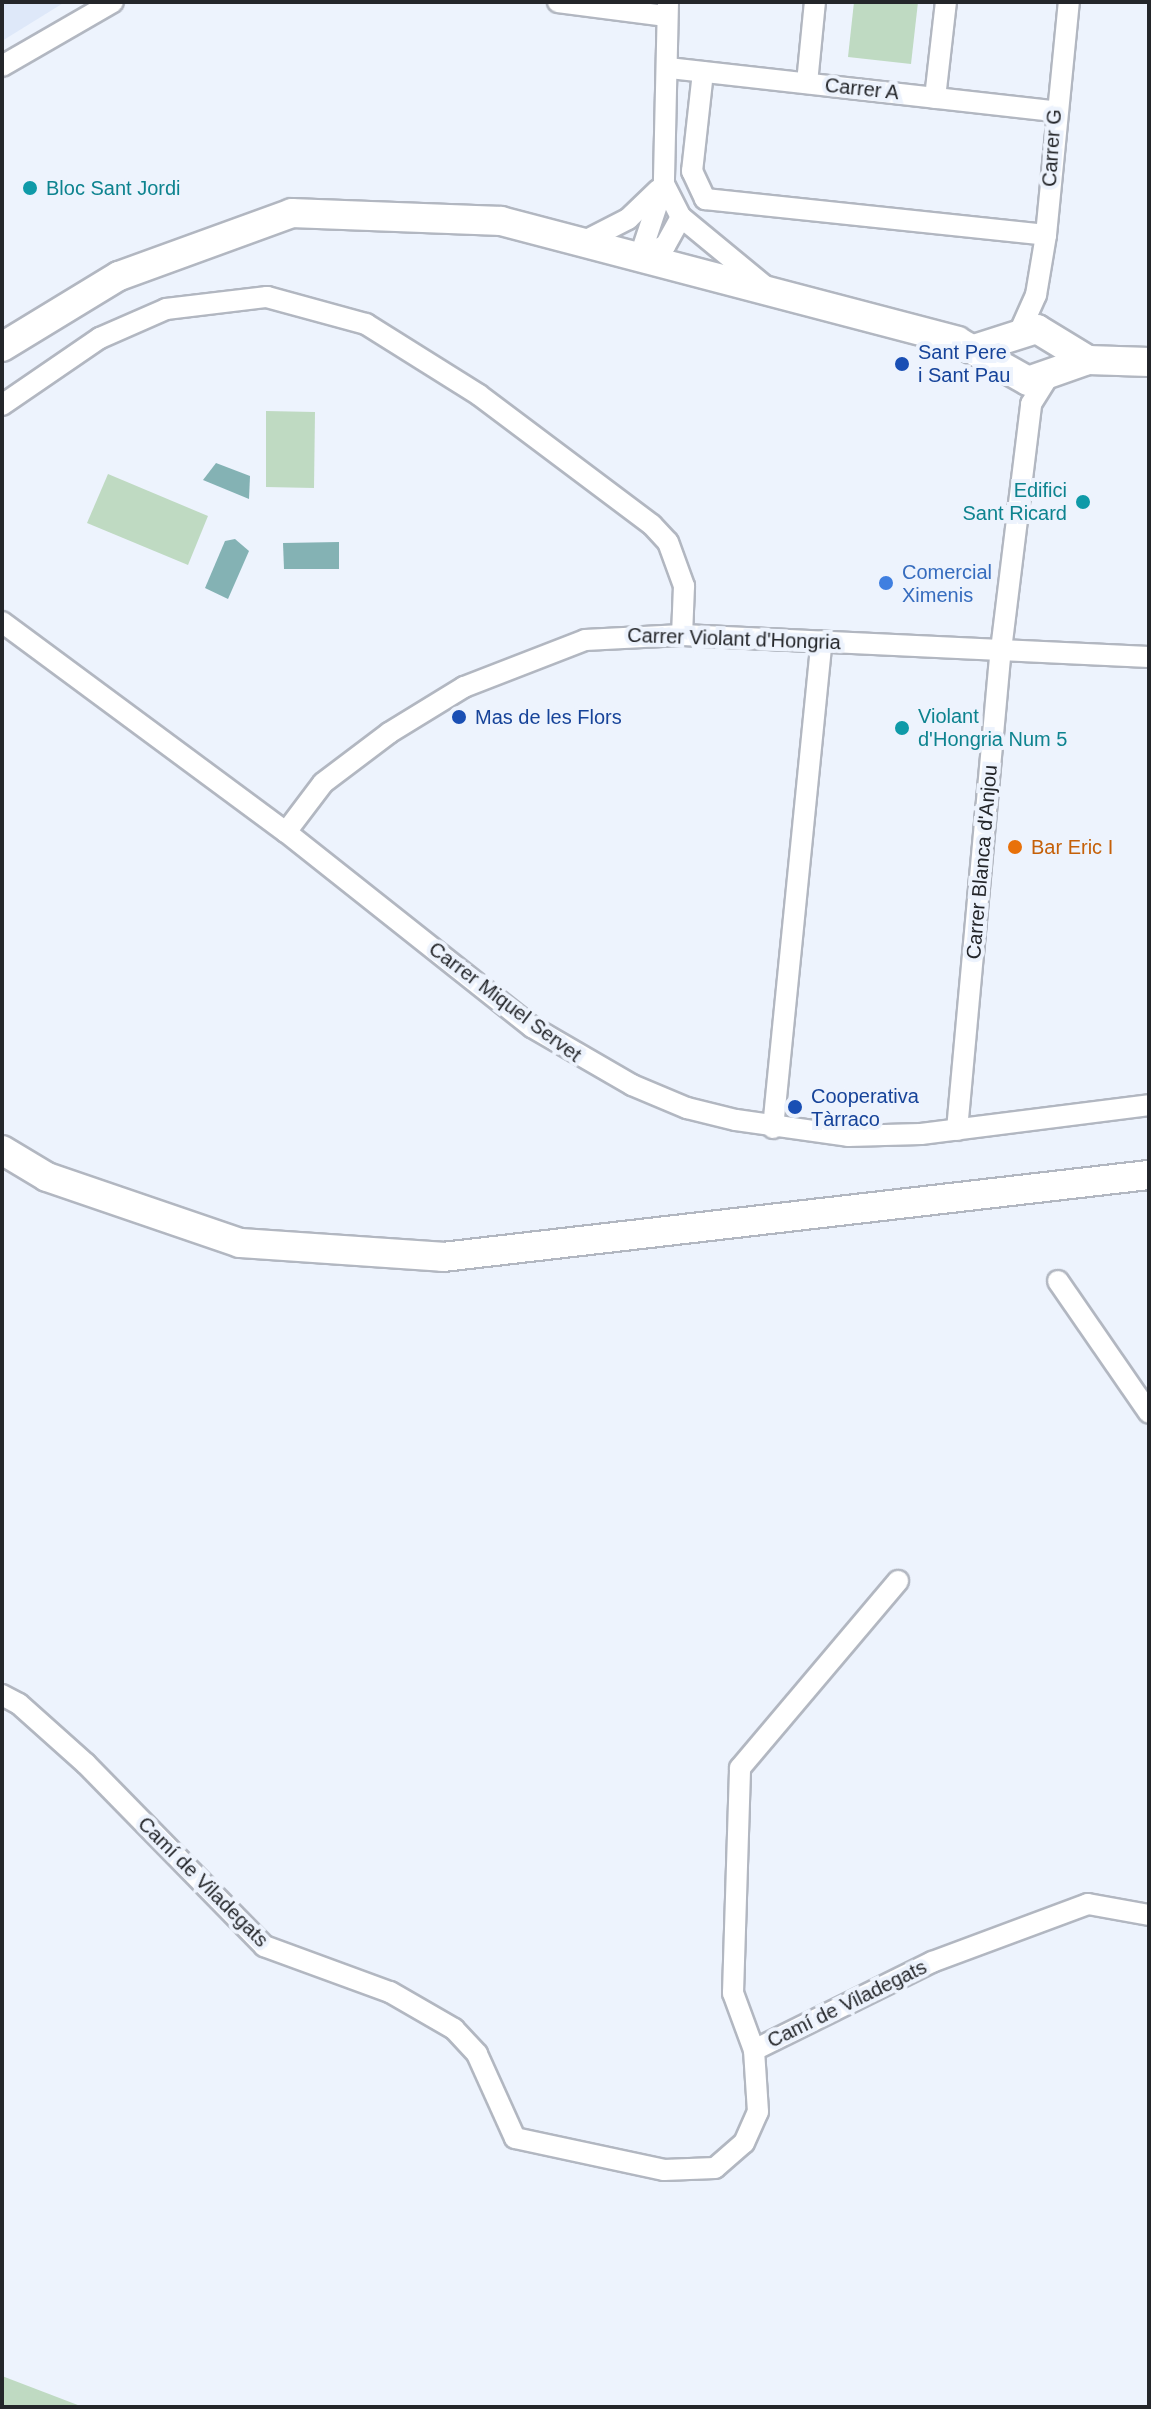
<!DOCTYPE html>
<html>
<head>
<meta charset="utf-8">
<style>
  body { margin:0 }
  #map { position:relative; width:1151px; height:2409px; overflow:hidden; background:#edf3fd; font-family:Arial,sans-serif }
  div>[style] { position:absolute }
  .built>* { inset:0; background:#dee8f9 }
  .green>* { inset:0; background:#bfdac2 }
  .water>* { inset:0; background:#84b2b4 }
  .roads { filter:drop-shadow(2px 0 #b2b7c1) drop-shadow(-2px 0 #b2b7c1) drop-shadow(0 2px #b2b7c1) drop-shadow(0 -2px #b2b7c1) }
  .street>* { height:20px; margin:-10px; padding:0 10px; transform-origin:10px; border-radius:10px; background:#fff }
  .secondary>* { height:28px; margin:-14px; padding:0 14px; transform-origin:14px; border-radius:14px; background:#fff }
  .dots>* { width:22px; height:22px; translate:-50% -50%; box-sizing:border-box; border:4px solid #edf3fd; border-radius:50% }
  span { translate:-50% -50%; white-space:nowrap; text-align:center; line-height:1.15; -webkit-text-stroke:8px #edf3fd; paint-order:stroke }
  .street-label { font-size:20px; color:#24262a }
  .culture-label { font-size:20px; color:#0d838f }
  .left { translate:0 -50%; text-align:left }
  .right { translate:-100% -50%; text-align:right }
  .transit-label { font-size:20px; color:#164399 }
  .shop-label { font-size:20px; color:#366cbe }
  .food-label { font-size:20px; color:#c56008 }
  .frame { position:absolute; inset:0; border:4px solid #24262a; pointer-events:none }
</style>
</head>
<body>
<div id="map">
  <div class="built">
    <div style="clip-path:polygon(2px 2px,65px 2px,2px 41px)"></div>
  </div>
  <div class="green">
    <div style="clip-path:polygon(854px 2px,918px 2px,911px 64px,848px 57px)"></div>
    <div style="clip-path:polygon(266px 411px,315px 412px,314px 488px,266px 487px)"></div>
    <div style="clip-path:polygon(108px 474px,208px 516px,188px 565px,87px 523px)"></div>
    <div style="clip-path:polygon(2px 2376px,83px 2407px,2px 2407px)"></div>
  </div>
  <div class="water">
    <div style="clip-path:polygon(216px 463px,250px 476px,249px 499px,203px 480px)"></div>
    <div style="clip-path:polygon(235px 539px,249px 551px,228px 599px,205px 588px,225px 541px)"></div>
    <div style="clip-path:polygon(339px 542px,339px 569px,284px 569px,283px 543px)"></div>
  </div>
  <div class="roads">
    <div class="street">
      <div style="left:558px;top:2px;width:109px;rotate:7.4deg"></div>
      <div style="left:668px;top:2px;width:182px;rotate:91.3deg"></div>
      <div style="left:664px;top:184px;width:76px;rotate:108.4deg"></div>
      <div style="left:640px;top:256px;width:27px;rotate:-22deg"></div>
      <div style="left:665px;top:246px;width:33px;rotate:-61deg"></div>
      <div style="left:2px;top:66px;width:128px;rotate:-30deg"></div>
      <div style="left:669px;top:68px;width:388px;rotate:6.4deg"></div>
      <div style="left:703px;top:72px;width:100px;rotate:96.3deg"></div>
      <div style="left:692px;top:171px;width:31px;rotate:65deg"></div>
      <div style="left:705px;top:199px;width:343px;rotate:6deg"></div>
      <div style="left:807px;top:83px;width:81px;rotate:-84.4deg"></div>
      <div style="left:935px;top:98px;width:97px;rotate:-83.5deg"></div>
      <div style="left:664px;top:184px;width:37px;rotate:63deg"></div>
      <div style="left:681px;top:217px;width:112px;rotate:39.5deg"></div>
      <div style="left:583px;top:242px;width:51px;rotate:-27.1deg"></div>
      <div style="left:628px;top:219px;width:42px;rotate:-44deg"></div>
      <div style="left:1019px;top:333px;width:42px;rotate:-65.9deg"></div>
      <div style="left:1036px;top:295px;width:61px;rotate:-80.5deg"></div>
      <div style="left:1046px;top:235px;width:234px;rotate:-84.4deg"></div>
      <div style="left:2px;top:405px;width:119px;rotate:-34.4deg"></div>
      <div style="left:100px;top:338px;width:72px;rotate:-23.7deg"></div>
      <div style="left:166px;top:309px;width:102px;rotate:-6.8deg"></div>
      <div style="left:267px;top:297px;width:103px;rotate:15.3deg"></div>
      <div style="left:366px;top:324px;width:133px;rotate:32.1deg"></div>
      <div style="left:479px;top:395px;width:216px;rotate:36.9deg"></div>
      <div style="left:652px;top:525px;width:23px;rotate:47deg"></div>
      <div style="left:668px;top:542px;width:47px;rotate:70deg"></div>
      <div style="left:684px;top:586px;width:49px;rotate:92.3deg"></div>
      <div style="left:2px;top:622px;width:353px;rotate:36.5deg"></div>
      <div style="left:286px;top:832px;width:314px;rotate:38.4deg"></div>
      <div style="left:532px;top:1027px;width:116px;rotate:30.1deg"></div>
      <div style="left:632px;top:1085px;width:60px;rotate:22.7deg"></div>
      <div style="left:687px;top:1108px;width:50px;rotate:13.8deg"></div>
      <div style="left:736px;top:1120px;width:113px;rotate:8.1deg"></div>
      <div style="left:848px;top:1136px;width:73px;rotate:-1.6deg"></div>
      <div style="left:921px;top:1134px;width:230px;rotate:-7.2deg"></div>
      <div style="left:286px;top:832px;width:61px;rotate:-52.9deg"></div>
      <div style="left:323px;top:783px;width:83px;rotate:-37.1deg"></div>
      <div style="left:389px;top:733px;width:88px;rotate:-31.5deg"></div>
      <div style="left:464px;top:687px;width:130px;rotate:-21.2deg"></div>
      <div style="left:585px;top:640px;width:97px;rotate:-3deg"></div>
      <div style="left:682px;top:635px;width:468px;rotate:2.7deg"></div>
      <div style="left:773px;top:1128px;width:489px;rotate:-84.3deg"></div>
      <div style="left:957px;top:1130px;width:482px;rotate:-84.8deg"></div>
      <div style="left:1001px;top:650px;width:248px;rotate:-83deg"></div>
      <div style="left:1031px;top:404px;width:32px;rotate:-58deg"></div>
      <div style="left:1058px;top:1281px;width:160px;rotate:55.4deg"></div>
      <div style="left:2px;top:1695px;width:19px;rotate:28deg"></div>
      <div style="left:19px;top:1704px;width:90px;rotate:41.8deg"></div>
      <div style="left:86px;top:1764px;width:255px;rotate:45.6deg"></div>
      <div style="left:264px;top:1946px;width:134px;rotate:20.1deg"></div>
      <div style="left:390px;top:1992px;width:74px;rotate:30deg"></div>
      <div style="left:454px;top:2029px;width:34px;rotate:47deg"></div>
      <div style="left:477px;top:2054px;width:92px;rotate:65.7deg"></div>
      <div style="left:515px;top:2138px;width:152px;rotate:12.1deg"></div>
      <div style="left:664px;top:2170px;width:51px;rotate:-2.2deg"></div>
      <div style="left:715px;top:2168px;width:38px;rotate:-41deg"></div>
      <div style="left:744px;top:2143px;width:34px;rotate:-66deg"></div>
      <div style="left:758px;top:2112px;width:62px;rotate:-93.7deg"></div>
      <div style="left:754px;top:2050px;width:61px;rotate:-110.2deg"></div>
      <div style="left:733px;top:1993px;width:225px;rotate:-88.2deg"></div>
      <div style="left:740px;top:1768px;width:245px;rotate:-49.8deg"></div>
      <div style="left:754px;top:2050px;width:199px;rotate:-26.3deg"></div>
      <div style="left:932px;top:1962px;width:166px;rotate:-20.4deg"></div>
      <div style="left:1088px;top:1904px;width:62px;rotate:10.2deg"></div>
    </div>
    <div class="secondary">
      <div style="left:2px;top:347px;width:137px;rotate:-31.3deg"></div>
      <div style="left:119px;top:276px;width:184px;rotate:-20deg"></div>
      <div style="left:292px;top:213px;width:209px;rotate:2.2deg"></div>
      <div style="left:501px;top:221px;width:472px;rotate:14.7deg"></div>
      <div style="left:957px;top:341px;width:81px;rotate:29.4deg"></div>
      <div style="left:1028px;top:381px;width:64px;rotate:-19.3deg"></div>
      <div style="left:1088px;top:360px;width:61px;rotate:1.9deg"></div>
      <div style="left:977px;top:348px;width:63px;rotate:-17.6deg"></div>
      <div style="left:1037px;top:329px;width:60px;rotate:31.3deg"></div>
      <div style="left:2px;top:1150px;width:52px;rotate:31deg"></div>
      <div style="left:47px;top:1177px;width:204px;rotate:18.9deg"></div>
      <div style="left:240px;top:1243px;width:203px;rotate:3.9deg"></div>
      <div style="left:443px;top:1257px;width:711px;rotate:-6.63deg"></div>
    </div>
  </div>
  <div class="dots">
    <div style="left:30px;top:188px;background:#0f9aa8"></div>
    <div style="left:902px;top:364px;background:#1a4fb4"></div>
    <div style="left:1083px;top:502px;background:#0f9aa8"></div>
    <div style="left:886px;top:583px;background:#3f7fe0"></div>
    <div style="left:459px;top:717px;background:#1a4fb4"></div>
    <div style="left:902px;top:728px;background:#0f9aa8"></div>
    <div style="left:1015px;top:847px;background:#e8710a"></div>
    <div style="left:795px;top:1107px;background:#1a4fb4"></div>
  </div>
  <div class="street-label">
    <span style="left:862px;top:89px;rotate:6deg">Carrer A</span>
    <span style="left:1052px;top:148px;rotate:-86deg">Carrer G</span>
    <span style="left:734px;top:639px;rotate:2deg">Carrer Violant d'Hongria</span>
    <span style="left:982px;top:862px;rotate:-85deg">Carrer Blanca d'Anjou</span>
    <span style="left:505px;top:1002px;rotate:37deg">Carrer Miquel Servet</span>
    <span style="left:203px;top:1882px;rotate:45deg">Camí de Viladegats</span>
    <span style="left:847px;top:2004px;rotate:-26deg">Camí de Viladegats</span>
  </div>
  <div class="culture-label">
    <span class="left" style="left:46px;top:188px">Bloc Sant Jordi</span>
    <span class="right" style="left:1067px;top:502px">Edifici<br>Sant Ricard</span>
    <span class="left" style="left:918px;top:728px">Violant<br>d'Hongria Num 5</span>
  </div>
  <div class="transit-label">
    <span class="left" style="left:918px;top:364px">Sant Pere<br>i Sant Pau</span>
    <span class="left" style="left:475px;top:717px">Mas de les Flors</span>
    <span class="left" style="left:811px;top:1108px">Cooperativa<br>Tàrraco</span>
  </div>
  <div class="shop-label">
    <span class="left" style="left:902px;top:584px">Comercial<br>Ximenis</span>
  </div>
  <div class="food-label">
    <span class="left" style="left:1031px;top:847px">Bar Eric I</span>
  </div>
  <div class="frame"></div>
</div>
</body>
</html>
